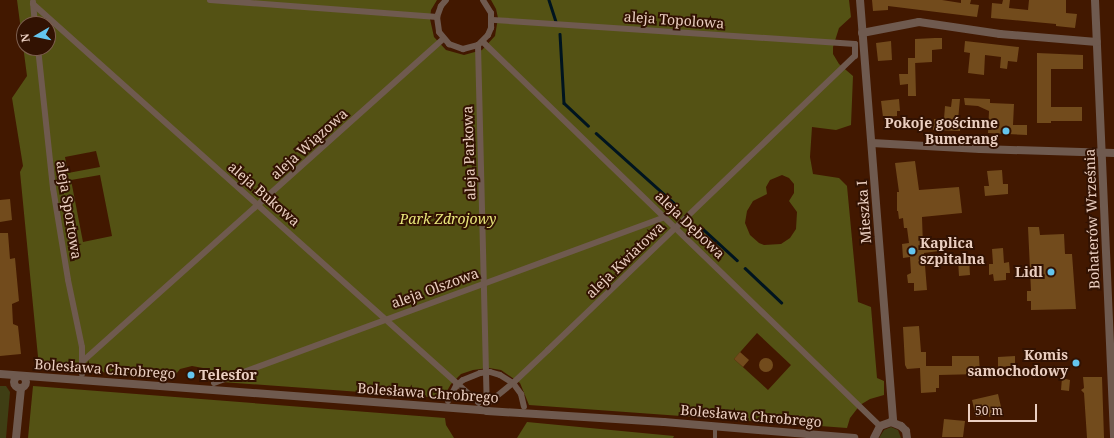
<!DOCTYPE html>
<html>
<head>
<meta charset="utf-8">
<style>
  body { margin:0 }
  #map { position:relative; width:1114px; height:438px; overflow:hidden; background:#421800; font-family:"Noto Serif",serif }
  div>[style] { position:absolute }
  .green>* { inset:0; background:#3f3e14 }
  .forest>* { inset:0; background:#545214 }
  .stream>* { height:2.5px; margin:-1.25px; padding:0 1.25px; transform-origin:1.25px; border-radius:1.25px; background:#00141f }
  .building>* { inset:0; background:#724b1c }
  .round { border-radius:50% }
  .service>* { height:4px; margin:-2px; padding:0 2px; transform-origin:2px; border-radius:2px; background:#6f5a4f }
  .pedestrian>* { height:6px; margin:-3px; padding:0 3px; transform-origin:3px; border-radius:3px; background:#6f5a4f }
  .minor>* { height:8px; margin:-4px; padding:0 4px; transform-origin:4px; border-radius:4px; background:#6f5a4f }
  .minor>.ring { margin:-4px; padding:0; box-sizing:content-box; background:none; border:8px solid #6f5a4f; border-radius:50% }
  .dots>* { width:11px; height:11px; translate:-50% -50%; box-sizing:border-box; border:2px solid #321202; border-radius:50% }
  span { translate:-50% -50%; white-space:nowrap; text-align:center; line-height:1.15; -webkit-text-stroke:4px #321202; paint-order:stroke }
  .street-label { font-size:14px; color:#ebcfc1 }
  .poi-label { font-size:14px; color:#ebcfc1; font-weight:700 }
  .right { translate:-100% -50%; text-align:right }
  .left { translate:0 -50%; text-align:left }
  .park-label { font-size:14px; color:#e9e77b; font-style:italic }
  .north { position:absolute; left:16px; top:16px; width:40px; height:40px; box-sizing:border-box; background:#321202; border:1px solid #7c5e4e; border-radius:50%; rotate:261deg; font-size:11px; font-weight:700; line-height:16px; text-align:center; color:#ebcfc1 }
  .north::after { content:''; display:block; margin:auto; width:14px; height:18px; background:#64c5ee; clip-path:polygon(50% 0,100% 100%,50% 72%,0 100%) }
  .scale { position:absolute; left:968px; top:404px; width:69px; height:18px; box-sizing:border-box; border:2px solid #ebcfc1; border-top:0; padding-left:5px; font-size:12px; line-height:14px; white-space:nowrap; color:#ebcfc1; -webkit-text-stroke:3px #321202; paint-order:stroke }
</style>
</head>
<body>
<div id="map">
  <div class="green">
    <div style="clip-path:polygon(0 386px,6px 386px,10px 392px,6px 438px,0 438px)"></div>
    <div style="clip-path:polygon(891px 427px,898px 430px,901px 438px,879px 438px,884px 430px)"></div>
  </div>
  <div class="forest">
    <div style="clip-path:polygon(evenodd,17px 0,437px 0,431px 10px,430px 19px,434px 37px,446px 50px,464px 55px,482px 50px,495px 36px,498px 18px,496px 9px,491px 0,849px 0,851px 17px,839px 28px,833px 47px,833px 54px,839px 64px,853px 76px,851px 125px,836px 130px,812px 127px,810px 157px,813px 174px,839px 178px,847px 186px,858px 302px,871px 307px,877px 378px,884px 381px,884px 395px,870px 399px,860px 405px,850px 418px,847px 428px,529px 405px,520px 383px,501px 370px,489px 368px,473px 370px,461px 374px,451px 384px,443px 398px,208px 381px,206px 372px,203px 368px,192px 366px,180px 369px,173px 378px,39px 367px,20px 172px,23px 166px,12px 98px,27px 76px,17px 0,24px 24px,48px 24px,48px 48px,24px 48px,24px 24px,17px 0,96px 151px,100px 167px,68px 173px,65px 157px,96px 151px,17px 0,100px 175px,112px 236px,83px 242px,71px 180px,100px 175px,17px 0,782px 175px,789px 178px,794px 184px,794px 193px,789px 201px,797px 212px,796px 229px,790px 238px,781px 244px,764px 245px,759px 243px,750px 235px,745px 223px,747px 211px,753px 201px,767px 194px,766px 187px,770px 180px,782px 175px,17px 0,757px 333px,791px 365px,768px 390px,734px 359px,757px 333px)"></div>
    <div style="clip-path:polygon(33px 386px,445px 418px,446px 425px,454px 438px,28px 438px)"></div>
    <div style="clip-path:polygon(527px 422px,674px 436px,673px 438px,517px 438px)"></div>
  </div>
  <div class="stream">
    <div style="left:549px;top:0;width:22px;rotate:72deg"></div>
    <div style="left:560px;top:34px;width:69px;rotate:86.7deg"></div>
    <div style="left:564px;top:103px;width:33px;rotate:43deg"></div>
    <div style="left:596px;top:133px;width:105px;rotate:41.9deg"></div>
    <div style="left:703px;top:229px;width:46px;rotate:42.4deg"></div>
    <div style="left:745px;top:268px;width:50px;rotate:43.4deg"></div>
  </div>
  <div class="building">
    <div style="clip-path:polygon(872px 0,942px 0,961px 3px,961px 0,971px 0,970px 4px,979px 5px,977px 17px,888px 6px,888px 10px,873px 11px)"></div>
    <div style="clip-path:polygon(1003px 0,1010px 0,1009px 8px,1028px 10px,1029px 0,1066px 0,1066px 13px,1077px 14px,1075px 28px,1056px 26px,1056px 24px,991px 18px,992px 3px,1002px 4px)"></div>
    <div style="clip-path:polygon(935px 38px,942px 38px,942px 49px,932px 50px,932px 62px,915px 63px,915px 39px)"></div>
    <div style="clip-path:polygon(891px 41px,892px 60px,878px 61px,876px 43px)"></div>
    <div style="clip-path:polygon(965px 41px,1019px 47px,1017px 62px,1008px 61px,1007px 69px,1000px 68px,1001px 57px,985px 55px,984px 75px,968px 73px,970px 53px,964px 52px)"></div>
    <div style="clip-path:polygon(1037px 53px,1083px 55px,1083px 69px,1051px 69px,1051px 107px,1082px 107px,1082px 121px,1051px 121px,1051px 123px,1037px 123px)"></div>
    <div style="clip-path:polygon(908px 58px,915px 58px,916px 96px,908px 96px,908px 84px,900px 85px,899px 74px,908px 74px)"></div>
    <div style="clip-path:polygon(964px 98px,990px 99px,990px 103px,1014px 104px,1013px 125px,1027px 125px,1027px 135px,988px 133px,989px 111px,978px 106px,965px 105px)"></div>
    <div style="clip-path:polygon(899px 99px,900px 111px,897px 111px,897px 116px,883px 117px,881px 101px)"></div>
    <div style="clip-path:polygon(952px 99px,960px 99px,958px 120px,961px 120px,960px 131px,933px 130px,934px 119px,944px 119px,945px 106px,951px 107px)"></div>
    <div style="clip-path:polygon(915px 161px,919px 190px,959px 187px,962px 213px,922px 217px,923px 246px,938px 245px,939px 251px,924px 253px,927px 290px,914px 291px,914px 283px,908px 283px,907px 275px,911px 273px,910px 257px,903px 258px,902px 244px,909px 243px,907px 228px,904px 228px,903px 218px,899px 219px,898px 211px,897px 211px,897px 192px,899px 192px,895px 163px)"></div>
    <div style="clip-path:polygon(1002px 170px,1003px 184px,1008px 184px,1008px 194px,985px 196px,984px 186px,989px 186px,987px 171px)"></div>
    <div style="clip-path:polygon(10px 199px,12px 220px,0 222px,0 200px)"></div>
    <div style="clip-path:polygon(1028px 227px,1039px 227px,1040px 235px,1064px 234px,1065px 254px,1072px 254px,1076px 309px,1031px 310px,1031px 301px,1027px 301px,1027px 291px,1031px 291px)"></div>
    <div style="clip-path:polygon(0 233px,8px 233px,10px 259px,15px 258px,19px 301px,12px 304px,13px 324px,18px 326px,21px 354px,0 356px)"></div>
    <div style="clip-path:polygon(1003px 248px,1004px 263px,1009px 262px,1010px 273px,1006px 273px,1006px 280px,994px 281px,993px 274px,989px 275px,989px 264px,993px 264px,992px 249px)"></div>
    <div style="clip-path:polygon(969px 258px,970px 275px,959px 276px,958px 259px)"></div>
    <div style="clip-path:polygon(919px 326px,921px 352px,926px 352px,926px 366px,952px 366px,952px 356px,979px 356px,980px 374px,939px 375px,939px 388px,936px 388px,936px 392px,921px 393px,920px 368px,907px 369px,905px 365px,903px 327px)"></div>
    <div style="clip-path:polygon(740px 352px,749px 360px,743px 367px,734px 359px)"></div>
    <div style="clip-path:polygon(1015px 356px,1015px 366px,998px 367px,998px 357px)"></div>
    <div class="round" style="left:759px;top:358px;width:14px;height:14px"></div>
    <div style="clip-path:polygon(1083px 377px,1102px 377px,1104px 438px,1087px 438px,1084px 393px,1081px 390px,1084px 388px)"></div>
    <div style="clip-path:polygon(1062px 378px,1070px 380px,1069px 391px,1061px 390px)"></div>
    <div style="clip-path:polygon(998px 394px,1002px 411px,996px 412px,996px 415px,989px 417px,989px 414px,976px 417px,972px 400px)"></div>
    <div style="clip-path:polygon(944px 419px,965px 421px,963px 437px,942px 437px)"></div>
  </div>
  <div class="service">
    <div style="left:715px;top:426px;width:12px;rotate:90deg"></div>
  </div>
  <div class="pedestrian">
    <div style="left:210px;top:0;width:228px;rotate:4.3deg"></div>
    <div style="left:446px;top:0;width:8px;rotate:130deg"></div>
    <div style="left:441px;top:6px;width:12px;rotate:110deg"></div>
    <div style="left:437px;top:17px;width:15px;rotate:82deg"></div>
    <div style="left:439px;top:32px;width:16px;rotate:50deg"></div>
    <div style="left:449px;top:44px;width:15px;rotate:20deg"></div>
    <div style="left:463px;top:49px;width:16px;rotate:-15deg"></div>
    <div style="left:478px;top:45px;width:14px;rotate:-45deg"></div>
    <div style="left:488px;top:35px;width:8px;rotate:-67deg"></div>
    <div style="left:491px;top:28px;width:15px;rotate:-90deg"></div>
    <div style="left:491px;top:13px;width:15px;rotate:-122deg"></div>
    <div style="left:33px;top:2px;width:22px;rotate:85deg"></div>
    <div style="left:33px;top:4px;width:598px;rotate:41.82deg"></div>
    <div style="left:483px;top:42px;width:552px;rotate:44.05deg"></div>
    <div style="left:478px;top:45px;width:359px;rotate:88.6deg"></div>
    <div style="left:38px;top:48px;width:141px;rotate:83.9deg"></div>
    <div style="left:53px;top:188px;width:93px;rotate:80.7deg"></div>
    <div style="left:68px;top:280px;width:68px;rotate:78.2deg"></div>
    <div style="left:82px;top:347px;width:27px;rotate:90deg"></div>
    <div style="left:83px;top:361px;width:483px;rotate:-41.8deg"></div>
    <div style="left:214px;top:383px;width:480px;rotate:-20.2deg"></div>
    <div style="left:448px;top:401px;width:17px;rotate:-62deg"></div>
    <div style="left:456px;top:386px;width:9px;rotate:-41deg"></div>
    <div style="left:463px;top:380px;width:18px;rotate:-22deg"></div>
    <div style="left:480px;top:373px;width:10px;rotate:-6deg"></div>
    <div style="left:490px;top:372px;width:10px;rotate:17deg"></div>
    <div style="left:500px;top:375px;width:15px;rotate:32deg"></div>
    <div style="left:513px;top:383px;width:14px;rotate:54deg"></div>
    <div style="left:521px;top:394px;width:13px;rotate:77deg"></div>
    <div style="left:487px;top:404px;width:33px;rotate:-39deg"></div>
    <div style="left:513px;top:383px;width:48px;rotate:-43.3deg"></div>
    <div style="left:548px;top:350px;width:425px;rotate:-43.8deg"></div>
    <div style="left:855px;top:56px;width:12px;rotate:-90deg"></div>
    <div style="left:855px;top:44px;width:364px;rotate:-176.2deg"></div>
  </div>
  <div class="minor">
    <div style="left:860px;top:0;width:423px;rotate:85.5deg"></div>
    <div style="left:1095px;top:0;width:438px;rotate:87.5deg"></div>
    <div style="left:862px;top:33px;width:58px;rotate:-10.9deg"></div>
    <div style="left:919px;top:22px;width:82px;rotate:8.4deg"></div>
    <div style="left:1000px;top:34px;width:97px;rotate:4.7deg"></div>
    <div style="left:872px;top:143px;width:108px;rotate:3.2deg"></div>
    <div style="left:980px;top:149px;width:134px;rotate:1.7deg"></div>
    <div style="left:0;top:374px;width:488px;rotate:4.3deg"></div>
    <div style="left:487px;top:411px;width:177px;rotate:3.6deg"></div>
    <div style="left:664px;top:422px;width:191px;rotate:4.8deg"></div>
    <div class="ring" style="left:14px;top:376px;width:4px;height:4px"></div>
    <div style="left:16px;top:438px;width:50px;rotate:-84.3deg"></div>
    <div style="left:874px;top:438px;width:13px;rotate:-63deg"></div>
    <div style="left:880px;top:426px;width:12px;rotate:-20deg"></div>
    <div style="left:891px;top:422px;width:11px;rotate:22deg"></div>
    <div style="left:901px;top:426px;width:7px;rotate:45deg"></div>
    <div style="left:906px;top:431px;width:7px;rotate:82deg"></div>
  </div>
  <div class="dots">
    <div style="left:1006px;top:131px;background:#64c5ee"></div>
    <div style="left:912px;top:251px;background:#64c5ee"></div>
    <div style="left:1051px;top:272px;background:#64c5ee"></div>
    <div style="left:1076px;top:363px;background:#64c5ee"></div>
    <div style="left:191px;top:375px;background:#64c5ee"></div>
  </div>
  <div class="street-label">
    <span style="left:674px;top:20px;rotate:4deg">aleja Topolowa</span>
    <span style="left:309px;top:144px;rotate:-42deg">aleja Wiązowa</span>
    <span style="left:469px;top:153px;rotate:-92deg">aleja Parkowa</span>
    <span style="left:264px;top:194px;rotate:41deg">aleja Bukowa</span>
    <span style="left:69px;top:210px;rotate:81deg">aleja Sportowa</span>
    <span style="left:864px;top:212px;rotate:-94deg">Mieszka I</span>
    <span style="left:1092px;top:219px;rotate:-92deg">Bohaterów Września</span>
    <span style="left:690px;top:225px;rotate:44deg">aleja Dębowa</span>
    <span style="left:625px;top:260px;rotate:-44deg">aleja Kwiatowa</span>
    <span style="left:435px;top:288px;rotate:-20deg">aleja Olszowa</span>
    <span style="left:105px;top:369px;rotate:4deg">Bolesława Chrobrego</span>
    <span style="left:428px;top:393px;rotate:4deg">Bolesława Chrobrego</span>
    <span style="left:751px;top:416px;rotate:5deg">Bolesława Chrobrego</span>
  </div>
  <div class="poi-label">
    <span class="right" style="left:998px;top:131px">Pokoje gościnne<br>Bumerang</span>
    <span class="left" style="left:920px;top:251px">Kaplica<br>szpitalna</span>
    <span class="right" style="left:1043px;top:272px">Lidl</span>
    <span class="right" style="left:1068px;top:363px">Komis<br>samochodowy</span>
    <span class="left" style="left:199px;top:375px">Telesfor</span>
  </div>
  <div class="park-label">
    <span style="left:448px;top:219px">Park Zdrojowy</span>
  </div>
  <div class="north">N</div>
  <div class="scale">50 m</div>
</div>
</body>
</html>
